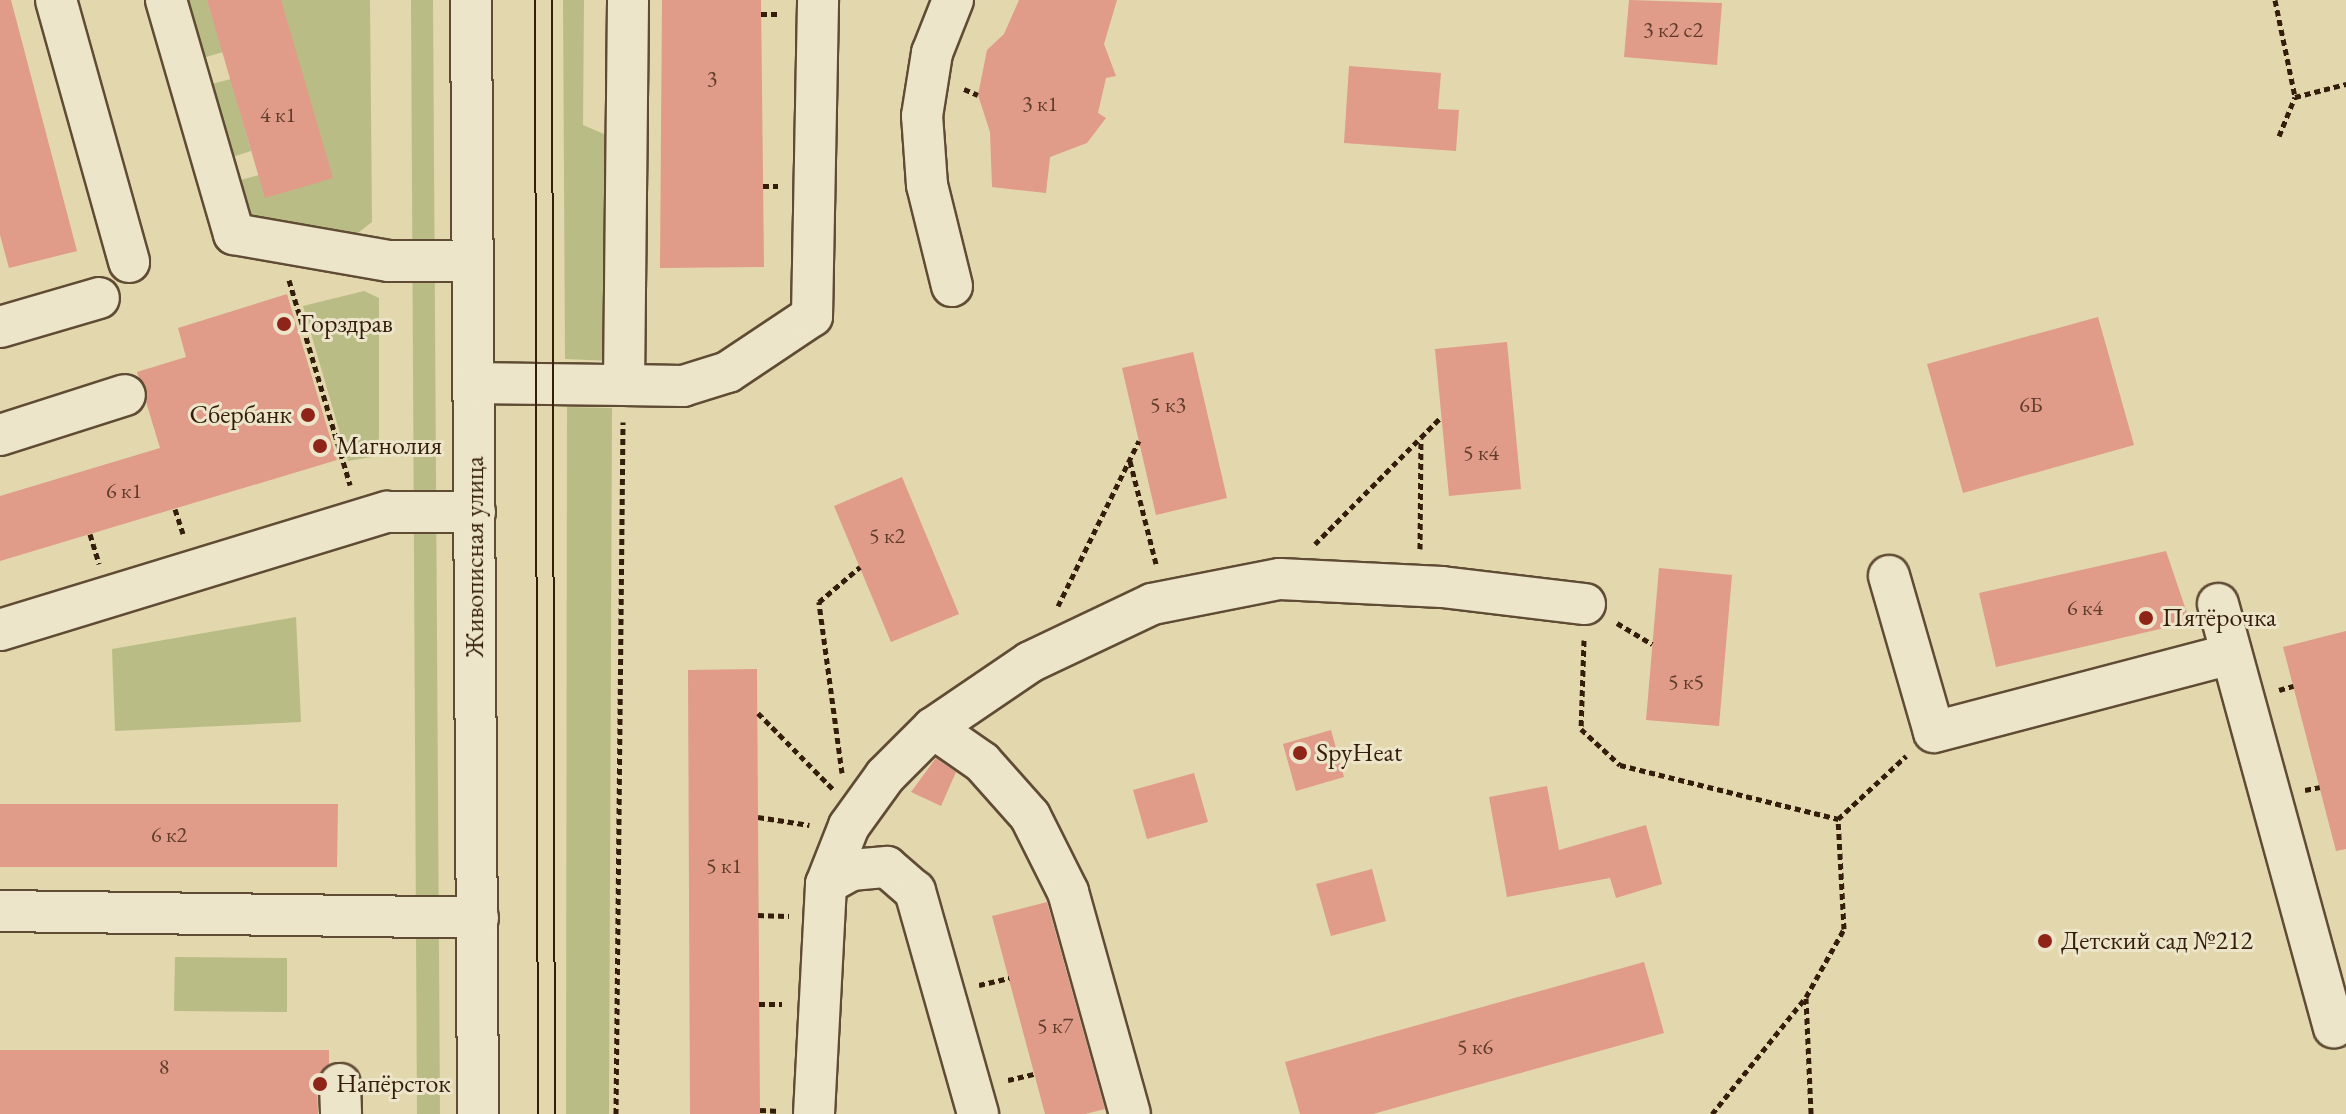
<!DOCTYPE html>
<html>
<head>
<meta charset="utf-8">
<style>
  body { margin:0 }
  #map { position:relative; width:2346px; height:1114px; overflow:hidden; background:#e3d7ad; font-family:"EB Garamond",serif }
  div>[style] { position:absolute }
  .green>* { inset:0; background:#babc85 }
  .building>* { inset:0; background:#e09b89 }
  .path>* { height:5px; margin-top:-2.5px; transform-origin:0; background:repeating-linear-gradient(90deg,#341e0b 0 6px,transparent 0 10px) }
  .roads { filter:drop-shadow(2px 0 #604c34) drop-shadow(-2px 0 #604c34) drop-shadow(0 2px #604c34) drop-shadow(0 -2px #604c34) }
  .minor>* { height:40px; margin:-20px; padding:0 20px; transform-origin:20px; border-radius:20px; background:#ede5ca }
  .tram>* { height:2px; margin:-1px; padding:0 1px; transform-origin:1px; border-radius:1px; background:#341e0b }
  .dots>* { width:22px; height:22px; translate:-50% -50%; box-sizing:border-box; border:4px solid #ede5ca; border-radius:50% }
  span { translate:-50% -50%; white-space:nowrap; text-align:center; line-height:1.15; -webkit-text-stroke:6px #ede5ca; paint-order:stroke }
  .number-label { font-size:22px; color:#5f3d2a }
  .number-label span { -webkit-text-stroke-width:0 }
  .poi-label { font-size:26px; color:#341e0b }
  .left { translate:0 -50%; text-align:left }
  .right { translate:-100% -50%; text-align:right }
  .street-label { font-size:26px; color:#341e0b }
</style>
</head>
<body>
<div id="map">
  <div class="green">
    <div style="clip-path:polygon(180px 0,207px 0,223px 52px,196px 60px)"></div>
    <div style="clip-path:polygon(281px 0,370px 0,372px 222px,349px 240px,248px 222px,230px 183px,259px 175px)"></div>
    <div style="clip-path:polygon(411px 0,433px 0,440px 1114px,417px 1114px)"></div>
    <div style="clip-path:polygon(563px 0,584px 0,583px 125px,611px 137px,612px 361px,565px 359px)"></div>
    <div style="clip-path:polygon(231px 79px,251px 151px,223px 160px,204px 86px)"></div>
    <div style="clip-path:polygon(364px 291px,379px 298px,379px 445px,372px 457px,348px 461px,303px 306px)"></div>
    <div style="clip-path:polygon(567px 407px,612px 408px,609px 1114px,566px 1114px)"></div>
    <div style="clip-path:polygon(296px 617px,301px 722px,115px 731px,112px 649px)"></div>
    <div style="clip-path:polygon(175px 957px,287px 958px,287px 1012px,174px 1011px)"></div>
  </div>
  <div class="building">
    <div style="clip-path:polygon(0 0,11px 0,77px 251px,9px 268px,0 235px)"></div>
    <div style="clip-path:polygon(207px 0,281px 0,333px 178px,265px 198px)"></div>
    <div style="clip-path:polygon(662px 0,761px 0,764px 267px,660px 268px)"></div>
    <div style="clip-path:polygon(1019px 0,1117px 0,1104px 44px,1116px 76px,1106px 78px,1098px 113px,1106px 118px,1087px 143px,1050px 157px,1046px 193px,992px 187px,990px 132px,978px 95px,987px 50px,1004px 34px)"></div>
    <div style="clip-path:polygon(1629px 0,1722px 3px,1717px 65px,1624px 57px)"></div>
    <div style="clip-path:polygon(1349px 66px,1441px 73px,1438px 109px,1459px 110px,1456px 151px,1344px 143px)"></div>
    <div style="clip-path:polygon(287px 294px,337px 460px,0 561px,0 496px,160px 448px,137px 372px,186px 357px,178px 328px)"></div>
    <div style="clip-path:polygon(2098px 317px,2134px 445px,1963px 493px,1927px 364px)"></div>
    <div style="clip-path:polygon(1507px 342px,1521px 489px,1449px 496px,1435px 349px)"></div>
    <div style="clip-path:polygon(1193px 352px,1227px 498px,1156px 515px,1122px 368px)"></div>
    <div style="clip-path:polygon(902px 477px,959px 614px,891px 642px,834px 506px)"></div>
    <div style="clip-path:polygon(2166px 551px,2190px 622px,1996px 667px,1979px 593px)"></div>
    <div style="clip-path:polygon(1659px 568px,1732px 575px,1719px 726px,1646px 720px)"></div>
    <div style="clip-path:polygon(2346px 631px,2346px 849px,2336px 851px,2283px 647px)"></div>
    <div style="clip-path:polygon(757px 669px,760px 1114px,690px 1114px,688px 670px)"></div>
    <div style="clip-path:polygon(1331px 730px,1344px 777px,1296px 791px,1283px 744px)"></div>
    <div style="clip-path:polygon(936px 758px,956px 772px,941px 806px,911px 792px)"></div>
    <div style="clip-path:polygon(1194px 773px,1208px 822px,1147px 839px,1133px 790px)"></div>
    <div style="clip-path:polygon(1547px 786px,1559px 850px,1646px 825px,1662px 884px,1616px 898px,1610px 878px,1507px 897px,1489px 797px)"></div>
    <div style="clip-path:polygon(0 804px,338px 804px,337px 867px,0 867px)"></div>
    <div style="clip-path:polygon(1372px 869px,1386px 921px,1331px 936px,1316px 884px)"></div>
    <div style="clip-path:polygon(1047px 902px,1105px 1109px,1085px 1114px,1045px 1114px,992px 916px)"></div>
    <div style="clip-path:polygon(1644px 962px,1664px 1033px,1373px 1114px,1300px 1114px,1285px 1062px)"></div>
    <div style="clip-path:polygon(0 1050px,329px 1050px,329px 1064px,317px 1084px,318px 1114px,0 1114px)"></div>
  </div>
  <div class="path">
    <div style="left:2275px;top:0;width:99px;rotate:78.3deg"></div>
    <div style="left:761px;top:14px;width:19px"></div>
    <div style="left:964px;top:89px;width:15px;rotate:23deg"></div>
    <div style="left:2279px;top:136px;width:42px;rotate:-67.7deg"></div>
    <div style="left:2295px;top:97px;width:53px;rotate:-14.3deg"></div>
    <div style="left:763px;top:186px;width:15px"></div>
    <div style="left:289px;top:280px;width:214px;rotate:73.4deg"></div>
    <div style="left:1130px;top:461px;width:106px;rotate:75.8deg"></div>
    <div style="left:175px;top:509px;width:26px;rotate:72deg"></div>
    <div style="left:90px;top:534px;width:31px;rotate:73deg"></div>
    <div style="left:1315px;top:544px;width:179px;rotate:-45.2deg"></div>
    <div style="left:1420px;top:549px;width:110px;rotate:-89.5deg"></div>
    <div style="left:1058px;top:606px;width:184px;rotate:-63.9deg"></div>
    <div style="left:1617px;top:623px;width:41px;rotate:31deg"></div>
    <div style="left:1584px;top:640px;width:89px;rotate:91.9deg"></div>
    <div style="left:1581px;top:729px;width:53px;rotate:42.7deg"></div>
    <div style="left:1620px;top:765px;width:225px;rotate:13.9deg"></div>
    <div style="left:2279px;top:690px;width:15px;rotate:-16deg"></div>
    <div style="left:758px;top:713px;width:107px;rotate:45.4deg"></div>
    <div style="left:842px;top:773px;width:173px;rotate:-97.7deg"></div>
    <div style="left:819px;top:602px;width:54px;rotate:-40.5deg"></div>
    <div style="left:2305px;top:790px;width:15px;rotate:-11deg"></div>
    <div style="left:758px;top:817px;width:52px;rotate:8.9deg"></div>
    <div style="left:758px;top:915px;width:31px;rotate:2deg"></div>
    <div style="left:979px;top:985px;width:31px;rotate:-13deg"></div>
    <div style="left:1806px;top:998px;width:116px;rotate:87.5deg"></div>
    <div style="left:759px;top:1004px;width:23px"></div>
    <div style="left:1008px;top:1080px;width:27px;rotate:-13deg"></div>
    <div style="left:377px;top:1083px;width:19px;rotate:-3deg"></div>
    <div style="left:760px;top:1110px;width:19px;rotate:3deg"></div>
    <div style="left:616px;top:1114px;width:692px;rotate:-89.42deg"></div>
    <div style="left:1712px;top:1114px;width:150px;rotate:-51.2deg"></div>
    <div style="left:1806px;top:997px;width:78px;rotate:-60.8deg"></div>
    <div style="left:1844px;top:929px;width:110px;rotate:-93.1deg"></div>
    <div style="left:1838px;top:819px;width:93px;rotate:-42.8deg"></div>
  </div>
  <div class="roads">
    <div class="minor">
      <div style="left:56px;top:0;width:272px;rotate:74.4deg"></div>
      <div style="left:166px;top:0;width:244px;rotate:73.8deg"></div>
      <div style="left:234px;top:234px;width:157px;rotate:9.9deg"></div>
      <div style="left:389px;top:261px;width:84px"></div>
      <div style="left:471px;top:0;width:1114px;rotate:89.64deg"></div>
      <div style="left:952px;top:286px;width:104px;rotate:-103.9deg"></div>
      <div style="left:927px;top:185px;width:69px;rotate:-94.1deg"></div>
      <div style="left:922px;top:116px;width:64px;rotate:-81deg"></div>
      <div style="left:932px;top:53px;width:57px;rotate:-68.4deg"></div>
      <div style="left:0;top:327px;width:103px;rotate:-16.3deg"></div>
      <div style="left:474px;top:383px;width:150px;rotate:0.8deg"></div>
      <div style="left:624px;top:385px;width:385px;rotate:-89.4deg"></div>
      <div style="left:624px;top:385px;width:59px;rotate:1deg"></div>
      <div style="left:683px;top:386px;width:47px;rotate:-17.3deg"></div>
      <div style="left:728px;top:372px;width:101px;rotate:-33.7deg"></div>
      <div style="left:812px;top:316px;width:316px;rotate:-88.9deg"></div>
      <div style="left:0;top:435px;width:131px;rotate:-17.7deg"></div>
      <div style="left:1889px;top:576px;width:162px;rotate:73.9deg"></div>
      <div style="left:1934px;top:732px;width:307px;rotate:-14.7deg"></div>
      <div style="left:2218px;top:604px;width:439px;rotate:74.7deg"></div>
      <div style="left:0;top:630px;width:405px;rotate:-17deg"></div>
      <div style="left:387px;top:512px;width:88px"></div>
      <div style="left:933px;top:728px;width:60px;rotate:34.8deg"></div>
      <div style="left:982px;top:762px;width:72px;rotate:48.4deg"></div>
      <div style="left:1030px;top:816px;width:85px;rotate:63.4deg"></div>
      <div style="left:1068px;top:892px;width:230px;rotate:74.4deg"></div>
      <div style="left:826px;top:884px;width:29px;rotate:-29deg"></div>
      <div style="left:851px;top:870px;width:36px;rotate:-5deg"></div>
      <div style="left:887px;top:867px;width:37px;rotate:41deg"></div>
      <div style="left:915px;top:891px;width:232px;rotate:74.2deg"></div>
      <div style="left:0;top:911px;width:478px;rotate:0.8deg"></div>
      <div style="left:340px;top:1084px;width:30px;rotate:88deg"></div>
      <div style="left:814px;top:1114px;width:230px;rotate:-87deg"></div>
      <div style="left:826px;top:884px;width:62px;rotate:-68.4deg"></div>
      <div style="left:849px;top:826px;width:62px;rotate:-54.2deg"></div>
      <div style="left:885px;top:776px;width:68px;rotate:-45deg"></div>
      <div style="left:933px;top:728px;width:117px;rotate:-34.2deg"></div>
      <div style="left:1030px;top:662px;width:135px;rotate:-25.4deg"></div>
      <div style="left:1152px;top:604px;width:130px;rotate:-11.1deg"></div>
      <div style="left:1280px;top:579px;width:162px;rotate:2.8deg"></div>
      <div style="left:1442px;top:587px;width:144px;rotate:6.8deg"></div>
    </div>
  </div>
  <div class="tram">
    <div style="left:535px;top:0;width:1114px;rotate:89.85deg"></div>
    <div style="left:552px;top:0;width:1114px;rotate:89.85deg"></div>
  </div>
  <div class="dots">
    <div style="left:284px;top:324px;background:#8f2418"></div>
    <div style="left:308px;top:415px;background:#8f2418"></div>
    <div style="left:320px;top:446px;background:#8f2418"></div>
    <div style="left:2146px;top:618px;background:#8f2418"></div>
    <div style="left:1300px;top:753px;background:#8f2418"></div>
    <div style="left:2045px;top:941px;background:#8f2418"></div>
    <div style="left:320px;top:1084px;background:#8f2418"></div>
  </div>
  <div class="number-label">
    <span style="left:1673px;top:30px">3 к2 с2</span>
    <span style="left:712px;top:79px">3</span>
    <span style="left:1040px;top:104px">3 к1</span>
    <span style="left:278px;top:115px">4 к1</span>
    <span style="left:1168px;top:405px">5 к3</span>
    <span style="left:2031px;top:405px">6Б</span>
    <span style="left:1481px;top:453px">5 к4</span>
    <span style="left:124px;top:491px">6 к1</span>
    <span style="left:887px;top:536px">5 к2</span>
    <span style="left:2085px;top:608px">6 к4</span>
    <span style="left:1686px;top:682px">5 к5</span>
    <span style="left:169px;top:835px">6 к2</span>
    <span style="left:724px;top:866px">5 к1</span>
    <span style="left:1055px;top:1026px">5 к7</span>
    <span style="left:1475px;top:1047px">5 к6</span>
    <span style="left:164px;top:1067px">8</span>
  </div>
  <div class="poi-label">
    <span class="left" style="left:300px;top:324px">Горздрав</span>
    <span class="right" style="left:292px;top:415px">Сбербанк</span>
    <span class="left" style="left:336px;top:446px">Магнолия</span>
    <span class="left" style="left:2162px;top:618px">Пятёрочка</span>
    <span class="left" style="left:1316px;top:753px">SpyHeat</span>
    <span class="left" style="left:2061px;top:941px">Детский сад №212</span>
    <span class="left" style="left:336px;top:1084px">Напёрсток</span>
  </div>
  <div class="street-label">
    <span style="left:475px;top:557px;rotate:-90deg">Живописная улица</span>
  </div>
</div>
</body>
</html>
